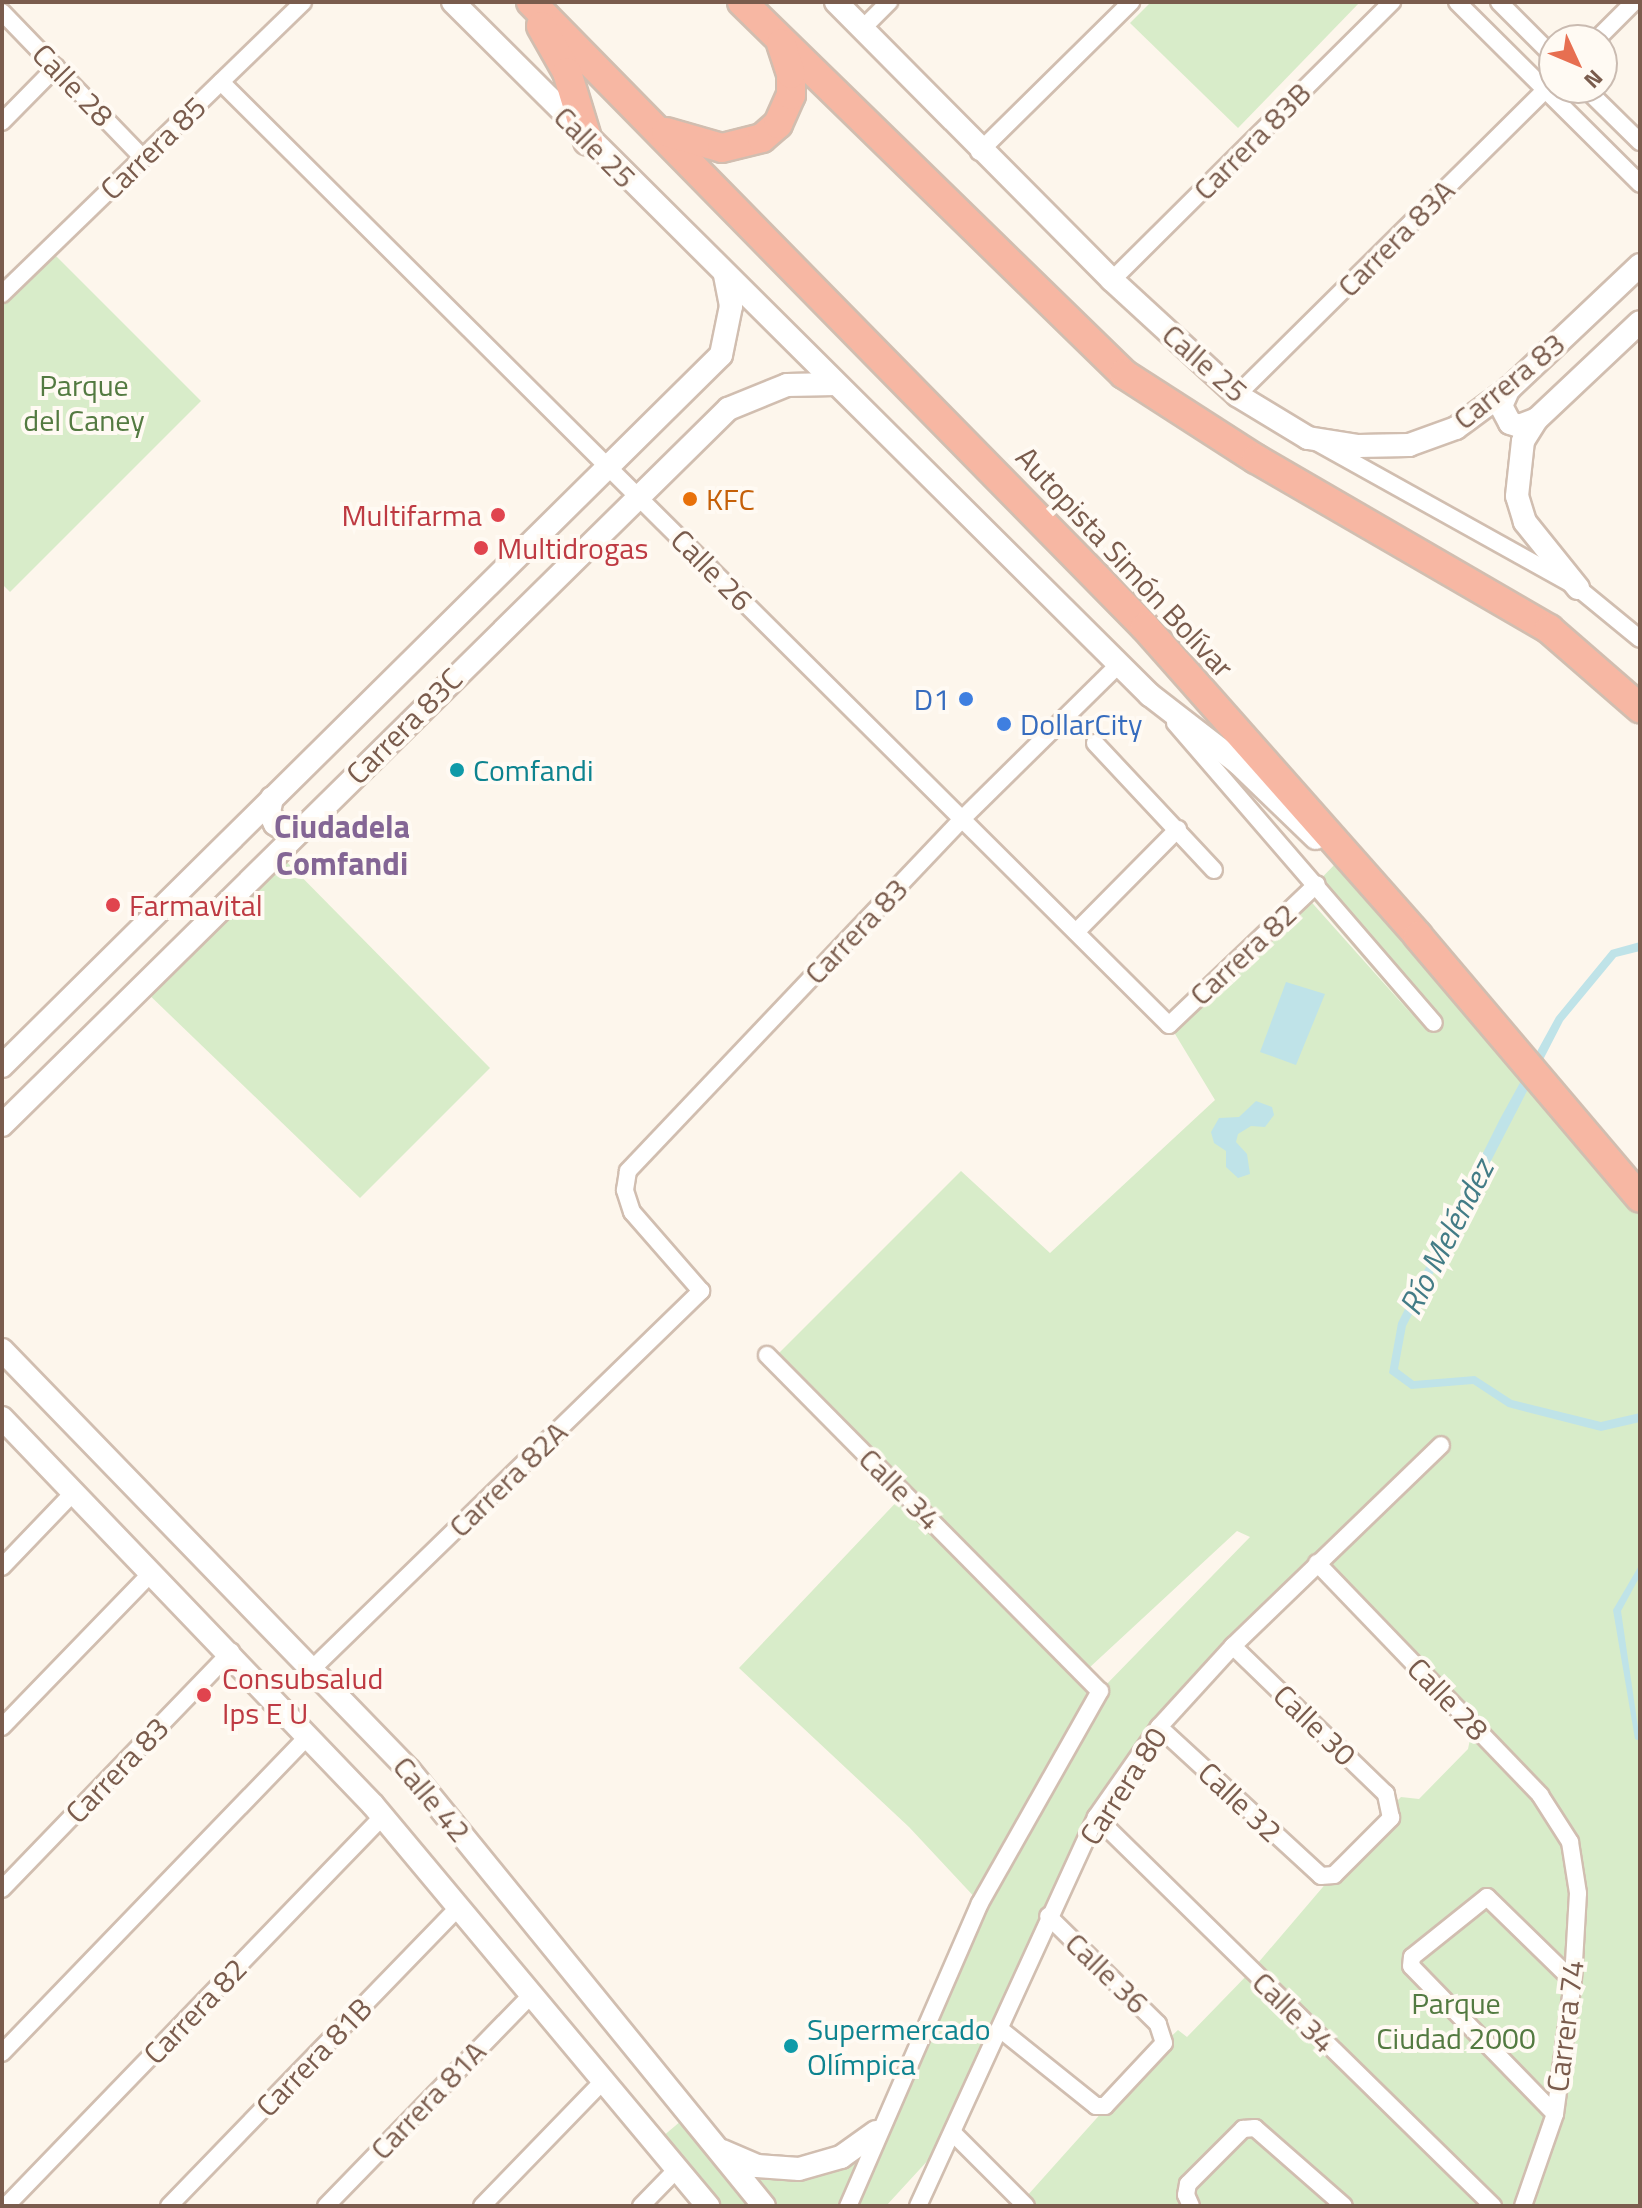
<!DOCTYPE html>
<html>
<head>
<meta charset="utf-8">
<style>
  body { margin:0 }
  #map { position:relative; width:1642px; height:2208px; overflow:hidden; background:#fdf6ec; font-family:"Titillium Web",sans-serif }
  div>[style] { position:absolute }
  .green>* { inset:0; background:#d8ecc9 }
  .water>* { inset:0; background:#bfe3e8 }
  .roads { filter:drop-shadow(2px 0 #d1beb0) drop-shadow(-2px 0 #d1beb0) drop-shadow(0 2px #d1beb0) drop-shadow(0 -2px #d1beb0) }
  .street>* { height:16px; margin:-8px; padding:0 8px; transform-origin:8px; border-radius:8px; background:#fff }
  .secondary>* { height:22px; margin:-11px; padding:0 11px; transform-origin:11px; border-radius:11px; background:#fff }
  .highway>* { height:28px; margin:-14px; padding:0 14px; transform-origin:14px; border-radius:14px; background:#f7b7a3 }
  .dots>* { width:22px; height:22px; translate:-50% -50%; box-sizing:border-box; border:4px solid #fffaf3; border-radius:50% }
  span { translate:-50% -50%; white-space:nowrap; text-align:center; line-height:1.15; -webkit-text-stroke:8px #fffaf3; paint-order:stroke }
  .street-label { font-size:30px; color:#7a5c4d }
  .park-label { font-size:30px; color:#537a41 }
  .food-label { font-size:30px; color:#c56008 }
  .left { translate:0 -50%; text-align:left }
  .health-label { font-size:30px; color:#be3a42 }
  .right { translate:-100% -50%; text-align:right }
  .shop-label { font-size:30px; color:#366cbe }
  .culture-label { font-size:30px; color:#0d838f }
  .neighbourhood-label { font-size:32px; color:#846695; font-weight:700 }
  .water-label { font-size:32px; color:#437c86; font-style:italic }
  .frame { position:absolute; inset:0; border:4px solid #7a5c4d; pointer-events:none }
  .north { position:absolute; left:1538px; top:24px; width:80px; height:80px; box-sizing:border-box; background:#fffaf3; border:2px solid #cabbb1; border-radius:50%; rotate:134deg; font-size:22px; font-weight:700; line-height:32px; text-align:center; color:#7a5c4d }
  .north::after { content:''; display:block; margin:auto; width:28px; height:36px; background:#e76f51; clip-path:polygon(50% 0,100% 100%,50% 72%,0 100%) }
</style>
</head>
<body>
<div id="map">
  <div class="green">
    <div style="clip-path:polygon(1151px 2px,1360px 2px,1238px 128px,1130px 23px)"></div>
    <div style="clip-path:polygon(52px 252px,201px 401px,10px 592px,2px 584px,2px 301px)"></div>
    <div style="clip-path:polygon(277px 852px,490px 1068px,360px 1198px,141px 987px)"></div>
    <div style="clip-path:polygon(1339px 860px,1640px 1198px,1640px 2206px,1018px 2206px,1164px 2043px,1178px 2030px,1187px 2037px,1252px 1970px,1392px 1806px,1401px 1797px,1419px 1799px,1468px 1749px,1473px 1725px,1317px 1563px,1233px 1646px,1096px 1817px,953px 2133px,886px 2206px,708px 2206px,655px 2143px,688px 2115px,717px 2149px,799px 2169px,876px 2132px,980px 1903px,909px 1827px,739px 1668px,904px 1494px,1100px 1691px,1250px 1537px,1237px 1531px,1089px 1668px,777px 1355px,961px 1171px,1050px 1253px,1215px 1100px,1172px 1029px,1306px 896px,1414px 1017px,1307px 893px)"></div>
  </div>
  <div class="water">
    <div style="clip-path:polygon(1640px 942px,1640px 951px,1616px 957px,1563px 1021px,1406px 1326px,1398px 1369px,1414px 1381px,1475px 1376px,1512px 1400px,1601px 1422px,1640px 1413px,1640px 1422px,1601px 1431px,1508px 1407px,1473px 1384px,1411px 1389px,1389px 1373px,1398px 1323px,1500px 1119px,1556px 1017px,1611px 950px)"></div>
    <div style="clip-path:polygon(1286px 982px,1325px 994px,1296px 1065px,1260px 1052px)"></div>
    <div style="clip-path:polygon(1256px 1101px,1272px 1107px,1274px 1115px,1265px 1127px,1251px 1126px,1238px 1134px,1236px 1142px,1247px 1154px,1250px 1174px,1238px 1178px,1226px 1167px,1226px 1151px,1214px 1143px,1211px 1132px,1219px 1118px,1239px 1117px)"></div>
    <div style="clip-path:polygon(1640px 1564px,1640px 1576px,1621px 1611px,1640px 1741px,1635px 1739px,1613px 1610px)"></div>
  </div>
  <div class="roads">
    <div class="street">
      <div style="left:1457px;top:2px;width:258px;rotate:44.8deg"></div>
      <div style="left:1499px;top:2px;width:78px;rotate:45deg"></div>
      <div style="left:2px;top:12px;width:203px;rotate:46deg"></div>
      <div style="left:863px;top:28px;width:37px;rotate:-45deg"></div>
      <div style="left:1596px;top:40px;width:54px;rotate:-45deg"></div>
      <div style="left:221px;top:82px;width:1337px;rotate:44.85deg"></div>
      <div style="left:1169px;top:1025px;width:204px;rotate:-43.6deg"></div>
      <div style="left:1585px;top:88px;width:77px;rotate:44.5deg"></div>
      <div style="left:2px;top:122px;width:77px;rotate:-45.5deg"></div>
      <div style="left:979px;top:152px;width:214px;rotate:-44.6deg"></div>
      <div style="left:1112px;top:280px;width:395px;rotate:-44.8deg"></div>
      <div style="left:2px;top:294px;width:419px;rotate:-44.1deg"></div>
      <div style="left:1237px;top:395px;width:446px;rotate:-44.7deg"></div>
      <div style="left:1318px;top:443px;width:298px;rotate:29.1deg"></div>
      <div style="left:1578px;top:588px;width:80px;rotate:39.4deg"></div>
      <div style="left:1175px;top:723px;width:396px;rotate:49.2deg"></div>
      <div style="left:1095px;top:743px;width:174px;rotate:46.9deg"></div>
      <div style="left:1076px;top:932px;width:145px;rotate:-45.3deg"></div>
      <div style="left:767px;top:1355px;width:473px;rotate:45.3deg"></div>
      <div style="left:1100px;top:1691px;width:244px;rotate:119.5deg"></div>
      <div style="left:980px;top:1903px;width:331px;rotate:113.5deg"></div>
      <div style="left:1317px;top:1563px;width:322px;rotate:46.1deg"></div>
      <div style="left:1540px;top:1795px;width:56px;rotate:57.4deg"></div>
      <div style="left:1570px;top:1842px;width:52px;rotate:81.1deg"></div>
      <div style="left:1578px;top:1893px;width:88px;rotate:93.3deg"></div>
      <div style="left:1573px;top:1981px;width:134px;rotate:97.7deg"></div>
      <div style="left:1555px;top:2114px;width:97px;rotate:109.2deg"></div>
      <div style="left:2px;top:1567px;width:105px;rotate:-46.2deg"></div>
      <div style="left:314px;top:1667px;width:540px;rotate:-44.17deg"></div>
      <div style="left:701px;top:1291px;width:105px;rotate:-131.1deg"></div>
      <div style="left:632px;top:1212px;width:23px;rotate:-108deg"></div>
      <div style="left:625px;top:1190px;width:19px;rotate:-81deg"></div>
      <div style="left:628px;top:1171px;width:485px;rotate:-46.5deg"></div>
      <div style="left:962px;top:819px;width:221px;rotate:-44.6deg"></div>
      <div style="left:2px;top:1727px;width:216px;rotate:-45.9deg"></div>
      <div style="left:1159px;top:1727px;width:220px;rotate:42.6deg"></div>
      <div style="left:1321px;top:1876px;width:13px;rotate:-4deg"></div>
      <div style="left:1334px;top:1875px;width:81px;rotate:-45deg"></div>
      <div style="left:1391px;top:1818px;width:25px;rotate:-102deg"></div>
      <div style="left:1386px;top:1794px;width:213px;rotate:-136deg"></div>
      <div style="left:1096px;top:1817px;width:556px;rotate:44.42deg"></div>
      <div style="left:2px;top:1889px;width:330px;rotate:-46deg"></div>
      <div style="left:1000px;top:2029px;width:123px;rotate:38.7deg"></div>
      <div style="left:1096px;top:2106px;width:9px"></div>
      <div style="left:1105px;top:2106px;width:86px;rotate:-46.9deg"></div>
      <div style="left:1164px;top:2043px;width:20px;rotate:-108deg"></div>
      <div style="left:1158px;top:2024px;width:154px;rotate:-135.5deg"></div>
      <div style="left:2px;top:2053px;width:442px;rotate:-46deg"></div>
      <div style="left:1555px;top:2114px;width:206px;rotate:-134.2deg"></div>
      <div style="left:1411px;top:1966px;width:9px;rotate:-84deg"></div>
      <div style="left:1412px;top:1957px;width:96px;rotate:-38.7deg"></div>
      <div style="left:1487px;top:1897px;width:120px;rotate:44.3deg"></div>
      <div style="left:953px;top:2133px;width:103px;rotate:45deg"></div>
      <div style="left:6px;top:2206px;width:542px;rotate:-45.97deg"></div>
      <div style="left:169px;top:2206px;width:415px;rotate:-45.9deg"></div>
      <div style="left:326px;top:2206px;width:294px;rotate:-45.8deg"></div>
      <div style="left:482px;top:2206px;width:174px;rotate:-45.9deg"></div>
      <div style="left:641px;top:2206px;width:52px;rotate:-45.8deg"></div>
      <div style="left:918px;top:2206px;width:428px;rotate:-65.4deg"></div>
      <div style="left:1096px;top:1817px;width:110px;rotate:-55deg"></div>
      <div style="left:1159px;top:1727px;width:110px;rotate:-47.6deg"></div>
      <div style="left:1233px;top:1646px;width:289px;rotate:-44deg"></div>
      <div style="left:1191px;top:2206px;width:12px;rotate:-114deg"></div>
      <div style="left:1186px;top:2195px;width:11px;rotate:-80deg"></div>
      <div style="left:1188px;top:2184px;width:78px;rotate:-45deg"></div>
      <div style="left:1243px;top:2129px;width:12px;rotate:-5deg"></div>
      <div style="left:1255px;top:2128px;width:118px;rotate:41.2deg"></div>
    </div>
    <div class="secondary">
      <div style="left:453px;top:2px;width:983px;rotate:44.84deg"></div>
      <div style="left:1150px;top:695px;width:111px;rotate:37.7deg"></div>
      <div style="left:1238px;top:763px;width:108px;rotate:43.9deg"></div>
      <div style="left:836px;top:2px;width:392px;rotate:45.2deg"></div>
      <div style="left:1112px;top:280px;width:170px;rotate:42.6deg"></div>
      <div style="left:1237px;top:395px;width:83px;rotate:31.2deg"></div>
      <div style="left:1308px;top:438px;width:51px;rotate:9.1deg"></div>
      <div style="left:1358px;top:446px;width:51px;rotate:-1.1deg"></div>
      <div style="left:1409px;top:445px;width:50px;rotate:-19.9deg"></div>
      <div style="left:1456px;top:428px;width:67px;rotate:-36.5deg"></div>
      <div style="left:1510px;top:388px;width:179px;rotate:-43.4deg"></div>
      <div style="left:1509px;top:388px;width:20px;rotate:114deg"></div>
      <div style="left:1501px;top:406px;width:19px;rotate:62deg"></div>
      <div style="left:1510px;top:423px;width:9px;rotate:18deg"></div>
      <div style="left:1519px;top:426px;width:19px;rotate:-21deg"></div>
      <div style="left:1578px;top:588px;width:85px;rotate:-128.8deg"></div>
      <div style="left:1525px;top:522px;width:27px;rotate:-107deg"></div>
      <div style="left:1517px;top:496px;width:55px;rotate:-83.8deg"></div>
      <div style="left:1523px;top:441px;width:26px;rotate:-58deg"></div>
      <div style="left:1537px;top:419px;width:141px;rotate:-43.3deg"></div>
      <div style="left:272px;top:798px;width:14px;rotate:102deg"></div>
      <div style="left:269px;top:812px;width:13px;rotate:63deg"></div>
      <div style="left:275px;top:824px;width:13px;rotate:32deg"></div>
      <div style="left:286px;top:831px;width:14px;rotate:-12deg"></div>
      <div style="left:2px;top:1066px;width:1011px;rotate:-44.68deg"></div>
      <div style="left:721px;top:355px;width:50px;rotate:-78.5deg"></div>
      <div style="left:731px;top:306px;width:31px;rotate:-101deg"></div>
      <div style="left:2px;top:1125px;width:1020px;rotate:-44.6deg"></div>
      <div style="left:728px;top:409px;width:64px;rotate:-22.1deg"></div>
      <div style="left:787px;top:385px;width:49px;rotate:-1.2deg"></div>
      <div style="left:2px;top:1350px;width:585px;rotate:45.9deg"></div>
      <div style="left:409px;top:1770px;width:562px;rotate:50.85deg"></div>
      <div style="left:2px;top:1418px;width:536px;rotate:46.21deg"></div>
      <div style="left:373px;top:1805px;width:523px;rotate:50.12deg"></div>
      <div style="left:722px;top:2151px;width:38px;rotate:23deg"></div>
      <div style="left:757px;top:2166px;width:42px;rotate:4.1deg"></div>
      <div style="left:799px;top:2169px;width:44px;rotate:-15.9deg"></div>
      <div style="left:841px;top:2157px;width:43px;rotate:-35.5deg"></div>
    </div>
    <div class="highway">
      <div style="left:531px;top:2px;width:876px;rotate:45.51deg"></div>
      <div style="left:1145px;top:627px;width:412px;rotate:48.5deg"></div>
      <div style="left:1418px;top:936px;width:343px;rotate:49.7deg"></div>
      <div style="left:742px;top:2px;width:533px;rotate:44.24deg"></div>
      <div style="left:1124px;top:374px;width:157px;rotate:32.8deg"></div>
      <div style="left:1256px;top:459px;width:339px;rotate:30.1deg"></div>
      <div style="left:1549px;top:629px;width:121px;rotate:41deg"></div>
      <div style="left:541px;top:26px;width:53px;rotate:60.5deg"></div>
      <div style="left:567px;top:72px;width:72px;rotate:73.1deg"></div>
      <div style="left:666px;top:132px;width:58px;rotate:15.9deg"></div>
      <div style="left:722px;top:148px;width:41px;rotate:-14deg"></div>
      <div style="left:762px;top:138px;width:21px;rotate:-41deg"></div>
      <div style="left:778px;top:124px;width:32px;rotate:-66deg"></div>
      <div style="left:791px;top:95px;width:21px;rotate:-90deg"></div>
      <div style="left:791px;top:74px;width:32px;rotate:-108deg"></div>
    </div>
  </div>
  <div class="dots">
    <div style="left:690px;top:499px;background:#e8710a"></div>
    <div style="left:498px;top:515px;background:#e0444e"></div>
    <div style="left:481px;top:548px;background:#e0444e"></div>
    <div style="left:966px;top:699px;background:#3f7fe0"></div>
    <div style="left:1004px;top:724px;background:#3f7fe0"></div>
    <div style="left:457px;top:770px;background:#0f9aa8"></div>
    <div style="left:113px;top:905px;background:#e0444e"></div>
    <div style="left:204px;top:1695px;background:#e0444e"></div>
    <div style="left:791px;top:2046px;background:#0f9aa8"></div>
  </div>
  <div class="street-label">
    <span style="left:73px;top:85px;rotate:46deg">Calle 28</span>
    <span style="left:1252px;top:141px;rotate:-45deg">Carrera 83B</span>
    <span style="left:595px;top:147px;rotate:45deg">Calle 25</span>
    <span style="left:153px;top:148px;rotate:-44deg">Carrera 85</span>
    <span style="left:1396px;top:238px;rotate:-45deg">Carrera 83A</span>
    <span style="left:1205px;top:363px;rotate:41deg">Calle 25</span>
    <span style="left:1509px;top:381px;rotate:-39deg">Carrera 83</span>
    <span style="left:1125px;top:562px;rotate:47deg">Autopista Simón Bolívar</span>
    <span style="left:712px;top:570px;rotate:45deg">Calle 26</span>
    <span style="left:404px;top:726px;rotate:-45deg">Carrera 83C</span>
    <span style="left:856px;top:931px;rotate:-46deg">Carrera 83</span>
    <span style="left:1243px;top:954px;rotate:-43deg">Carrera 82</span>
    <span style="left:508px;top:1479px;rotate:-44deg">Carrera 82A</span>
    <span style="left:900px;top:1489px;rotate:45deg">Calle 34</span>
    <span style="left:1448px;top:1699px;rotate:46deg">Calle 28</span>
    <span style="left:1315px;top:1725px;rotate:44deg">Calle 30</span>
    <span style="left:117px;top:1770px;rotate:-46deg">Carrera 83</span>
    <span style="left:1123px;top:1786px;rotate:-57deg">Carrera 80</span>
    <span style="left:432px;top:1799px;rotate:50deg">Calle 42</span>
    <span style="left:1240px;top:1802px;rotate:43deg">Calle 32</span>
    <span style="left:1107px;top:1973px;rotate:44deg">Calle 36</span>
    <span style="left:195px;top:2011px;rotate:-46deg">Carrera 82</span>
    <span style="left:1294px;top:2012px;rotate:44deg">Calle 34</span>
    <span style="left:1565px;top:2026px;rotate:-83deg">Carrera 74</span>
    <span style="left:314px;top:2057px;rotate:-46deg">Carrera 81B</span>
    <span style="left:428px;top:2100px;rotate:-46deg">Carrera 81A</span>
  </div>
  <div class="park-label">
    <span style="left:84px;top:402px">Parque<br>del Caney</span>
    <span style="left:1456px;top:2020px">Parque<br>Ciudad 2000</span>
  </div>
  <div class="food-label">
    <span class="left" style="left:706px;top:499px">KFC</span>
  </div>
  <div class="health-label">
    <span class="right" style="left:482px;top:515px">Multifarma</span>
    <span class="left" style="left:497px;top:548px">Multidrogas</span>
    <span class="left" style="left:129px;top:905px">Farmavital</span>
    <span class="left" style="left:222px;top:1695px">Consubsalud<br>Ips E U</span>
  </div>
  <div class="shop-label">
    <span class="right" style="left:950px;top:699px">D1</span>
    <span class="left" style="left:1020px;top:724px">DollarCity</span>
  </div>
  <div class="culture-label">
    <span class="left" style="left:473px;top:770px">Comfandi</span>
    <span class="left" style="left:807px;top:2046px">Supermercado<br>Olímpica</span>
  </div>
  <div class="neighbourhood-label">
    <span style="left:342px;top:845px">Ciudadela<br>Comfandi</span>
  </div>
  <div class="water-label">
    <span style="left:1446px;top:1237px;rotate:-63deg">Río Meléndez</span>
  </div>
  <div class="frame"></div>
  <div class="north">N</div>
</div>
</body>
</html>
